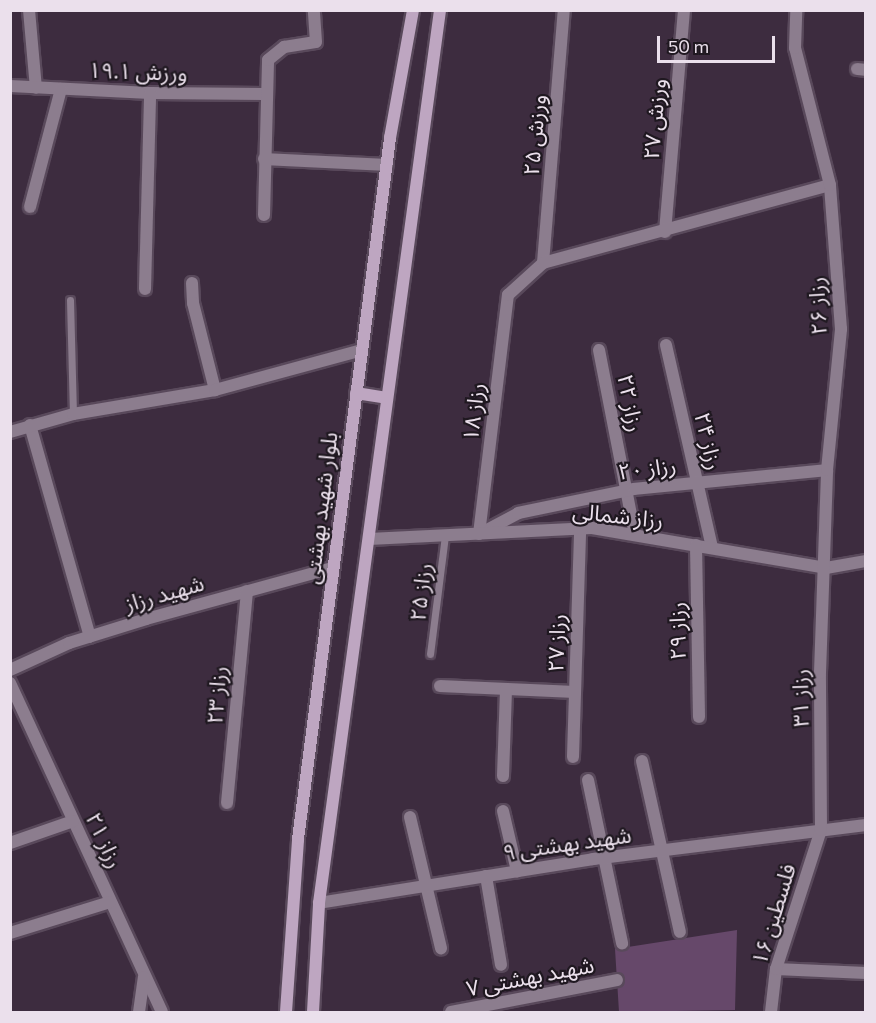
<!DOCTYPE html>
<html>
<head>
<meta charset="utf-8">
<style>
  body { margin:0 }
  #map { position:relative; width:876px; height:1023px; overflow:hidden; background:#3d2c3f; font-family:Commissioner,"Noto Sans Arabic",sans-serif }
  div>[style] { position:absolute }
  .green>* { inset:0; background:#66486a }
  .roads { filter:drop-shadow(2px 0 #59495b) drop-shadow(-2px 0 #59495b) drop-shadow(0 2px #59495b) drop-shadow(0 -2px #59495b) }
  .lane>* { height:7px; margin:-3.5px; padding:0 3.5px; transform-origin:3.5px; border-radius:3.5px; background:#8c7d8e }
  .street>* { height:12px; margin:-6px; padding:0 6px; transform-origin:6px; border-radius:6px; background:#8c7d8e }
  .secondary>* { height:12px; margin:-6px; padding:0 6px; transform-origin:6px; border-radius:6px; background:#bea6c1 }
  span { translate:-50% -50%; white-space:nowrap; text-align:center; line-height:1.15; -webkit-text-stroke:4.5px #1f1820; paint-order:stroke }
  .street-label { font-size:22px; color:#ebe0ec }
  .frame { position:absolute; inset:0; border:12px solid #ebe0ec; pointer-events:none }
  .scale { position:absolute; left:657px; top:36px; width:118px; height:27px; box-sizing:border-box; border:3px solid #ebe0ec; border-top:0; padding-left:8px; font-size:18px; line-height:21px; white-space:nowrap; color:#ebe0ec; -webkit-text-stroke:4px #1f1820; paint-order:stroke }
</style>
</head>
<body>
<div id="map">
  <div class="green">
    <div style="clip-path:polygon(737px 930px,735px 1010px,619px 1012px,615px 949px)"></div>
  </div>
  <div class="roads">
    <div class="lane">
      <div style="left:70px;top:300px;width:114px;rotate:88.5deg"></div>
      <div style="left:430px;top:654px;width:120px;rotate:-82.8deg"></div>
    </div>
    <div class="street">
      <div style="left:29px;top:10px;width:78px;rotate:84.9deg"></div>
      <div style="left:857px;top:69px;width:9px;rotate:6deg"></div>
      <div style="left:10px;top:86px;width:140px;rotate:2.9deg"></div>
      <div style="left:150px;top:93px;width:114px;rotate:0.5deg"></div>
      <div style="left:264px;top:159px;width:123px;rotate:2.8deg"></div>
      <div style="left:30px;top:207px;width:122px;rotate:-75.3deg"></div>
      <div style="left:264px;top:215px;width:155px;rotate:-88.5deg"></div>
      <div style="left:268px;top:60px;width:21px;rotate:-39deg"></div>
      <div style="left:284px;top:47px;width:32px;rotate:-9deg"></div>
      <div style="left:316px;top:42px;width:32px;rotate:-94deg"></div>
      <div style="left:665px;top:232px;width:223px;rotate:-85.1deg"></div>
      <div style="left:543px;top:263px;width:254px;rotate:-85.3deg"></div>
      <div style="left:192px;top:283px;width:20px;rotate:87deg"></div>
      <div style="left:193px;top:303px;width:90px;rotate:75.8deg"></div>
      <div style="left:145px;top:289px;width:196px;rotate:-88.5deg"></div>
      <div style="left:666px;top:345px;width:207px;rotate:77.2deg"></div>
      <div style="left:599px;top:350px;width:188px;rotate:79deg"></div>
      <div style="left:30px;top:425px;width:220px;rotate:74.2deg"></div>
      <div style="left:10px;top:432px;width:66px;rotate:-15.9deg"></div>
      <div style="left:73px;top:414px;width:144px;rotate:-9.6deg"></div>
      <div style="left:215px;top:390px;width:152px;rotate:-15.2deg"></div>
      <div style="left:483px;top:532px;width:40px;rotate:-28deg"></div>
      <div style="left:518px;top:513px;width:118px;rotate:-11.7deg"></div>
      <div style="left:634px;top:489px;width:194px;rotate:-5.6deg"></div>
      <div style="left:479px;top:534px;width:241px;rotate:-83.1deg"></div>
      <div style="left:508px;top:295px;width:47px;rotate:-42.4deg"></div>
      <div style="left:543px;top:263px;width:297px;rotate:-15.2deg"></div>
      <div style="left:369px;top:539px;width:223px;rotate:-2.8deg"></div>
      <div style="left:592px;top:528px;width:237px;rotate:9.7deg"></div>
      <div style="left:826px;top:568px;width:41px;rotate:-9.9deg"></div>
      <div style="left:696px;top:545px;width:172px;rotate:89deg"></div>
      <div style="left:10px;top:670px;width:65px;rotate:-24.6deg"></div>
      <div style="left:69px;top:643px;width:81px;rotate:-17.3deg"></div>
      <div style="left:146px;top:619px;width:194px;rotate:-15.3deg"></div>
      <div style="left:10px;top:683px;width:362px;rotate:65.2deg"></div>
      <div style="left:440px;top:686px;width:135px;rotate:2.5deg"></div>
      <div style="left:573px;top:757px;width:228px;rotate:-88.2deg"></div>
      <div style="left:642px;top:761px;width:175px;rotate:77.5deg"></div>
      <div style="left:503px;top:776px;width:87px;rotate:-88deg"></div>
      <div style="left:588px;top:780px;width:167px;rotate:78.2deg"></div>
      <div style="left:227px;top:803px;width:213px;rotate:-84.6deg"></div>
      <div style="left:503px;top:811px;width:62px;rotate:76.9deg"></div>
      <div style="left:410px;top:817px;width:135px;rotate:76.7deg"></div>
      <div style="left:10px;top:843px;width:67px;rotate:-19.2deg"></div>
      <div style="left:486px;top:876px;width:90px;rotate:80.4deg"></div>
      <div style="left:319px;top:903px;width:278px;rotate:-9.1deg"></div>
      <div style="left:593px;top:859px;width:275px;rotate:-7.1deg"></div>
      <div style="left:10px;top:933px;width:105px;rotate:-17.2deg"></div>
      <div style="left:776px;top:969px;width:90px;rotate:2.5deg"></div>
      <div style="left:139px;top:1012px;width:35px;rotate:-82deg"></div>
      <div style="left:451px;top:1012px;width:169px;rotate:-10.9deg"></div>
      <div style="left:771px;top:1012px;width:43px;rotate:-83.4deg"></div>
      <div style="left:776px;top:969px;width:146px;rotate:-72.1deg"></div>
      <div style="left:821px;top:830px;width:157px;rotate:-90.4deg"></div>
      <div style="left:820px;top:673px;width:203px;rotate:-88deg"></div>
      <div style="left:827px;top:470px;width:142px;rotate:-84.3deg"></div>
      <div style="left:841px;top:329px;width:144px;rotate:-94.4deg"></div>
      <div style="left:830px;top:185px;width:141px;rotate:-104.3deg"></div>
      <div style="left:795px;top:48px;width:38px;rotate:-88deg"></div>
    </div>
    <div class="secondary">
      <div style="left:356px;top:393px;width:31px;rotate:9deg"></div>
      <div style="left:286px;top:1012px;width:173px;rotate:-86deg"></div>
      <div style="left:298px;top:839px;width:707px;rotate:-82.52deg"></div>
      <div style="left:390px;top:138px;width:130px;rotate:-79.8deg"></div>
      <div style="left:313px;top:1012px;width:109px;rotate:-86.8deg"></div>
      <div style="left:319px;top:903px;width:901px;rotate:-82.28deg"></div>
    </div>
  </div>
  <div class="street-label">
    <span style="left:138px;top:71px;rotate:2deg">ورزش ۱۹.۱</span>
    <span style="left:654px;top:119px;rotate:-85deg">ورزش ۲۷</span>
    <span style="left:534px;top:135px;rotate:-85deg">ورزش ۲۵</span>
    <span style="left:817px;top:306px;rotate:-92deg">رزاز ۲۶</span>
    <span style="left:631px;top:403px;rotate:79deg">رزاز ۲۲</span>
    <span style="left:473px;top:412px;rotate:-83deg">رزاز ۱۸</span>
    <span style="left:709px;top:441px;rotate:77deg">رزاز ۲۴</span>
    <span style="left:647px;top:468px;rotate:-7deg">رزاز ۲۰</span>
    <span style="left:320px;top:508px;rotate:-83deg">بلوار شهید بهشتی</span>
    <span style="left:618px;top:515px;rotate:6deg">رزاز شمالی</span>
    <span style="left:420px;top:592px;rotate:-83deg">رزاز ۲۵</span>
    <span style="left:164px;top:593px;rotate:-16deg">شهید رزاز</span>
    <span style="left:677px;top:631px;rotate:-91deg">رزاز ۲۹</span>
    <span style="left:556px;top:643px;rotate:-88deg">رزاز ۲۷</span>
    <span style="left:216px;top:695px;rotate:-85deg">رزاز ۲۳</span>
    <span style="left:800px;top:698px;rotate:-90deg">رزاز ۳۱</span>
    <span style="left:105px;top:840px;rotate:66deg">رزاز ۲۱</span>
    <span style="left:567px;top:843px;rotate:-8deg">شهید بهشتی ۹</span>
    <span style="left:773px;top:914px;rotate:-73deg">فلسطین ۱۶</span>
    <span style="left:530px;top:976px;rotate:-11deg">شهید بهشتی ۷</span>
  </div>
  <div class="frame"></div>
  <div class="scale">50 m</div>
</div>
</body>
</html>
